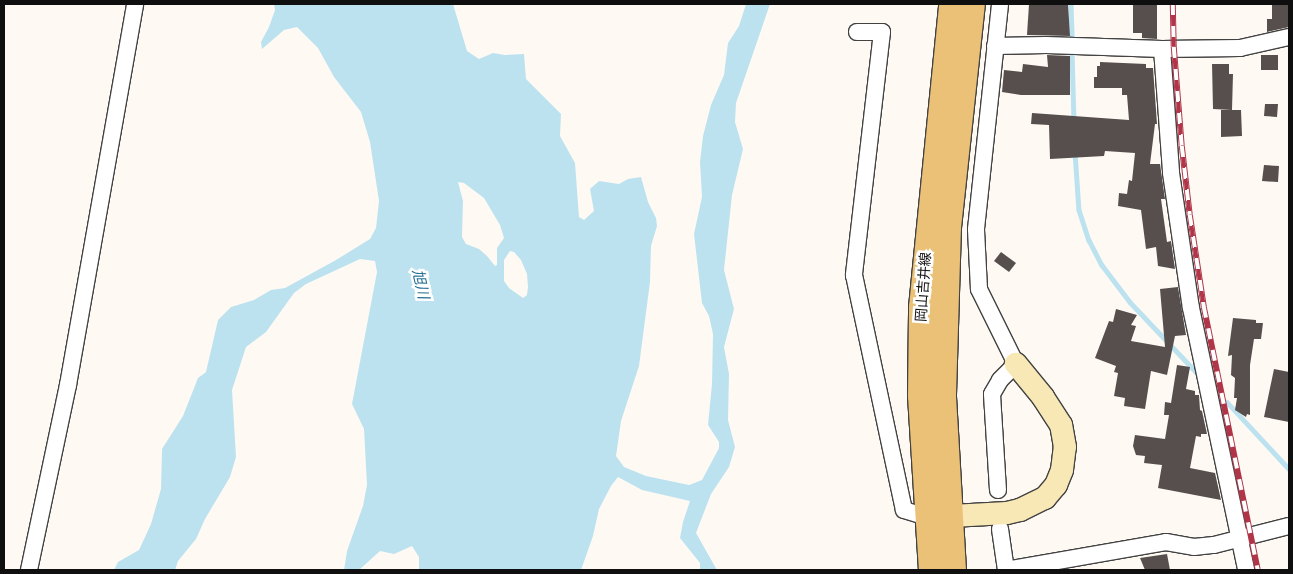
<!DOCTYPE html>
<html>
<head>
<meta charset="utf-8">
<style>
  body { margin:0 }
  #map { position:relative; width:1293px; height:574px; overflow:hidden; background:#fefaf3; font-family:"Libre Baskerville","Noto Sans JP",serif }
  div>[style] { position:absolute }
  .water>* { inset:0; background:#bce2f0 }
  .stream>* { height:4.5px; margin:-2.25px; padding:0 2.25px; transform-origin:2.25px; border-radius:2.25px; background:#bce2f0 }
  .building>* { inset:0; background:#574f4d }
  .roads { filter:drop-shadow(1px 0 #424242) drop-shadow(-1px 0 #424242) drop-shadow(0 1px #424242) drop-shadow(0 -1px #424242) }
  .street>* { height:16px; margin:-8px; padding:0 8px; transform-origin:8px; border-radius:8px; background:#fff }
  .secondary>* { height:22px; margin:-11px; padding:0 11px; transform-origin:11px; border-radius:11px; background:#f7e8b5 }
  .primary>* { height:25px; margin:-12.5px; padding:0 12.5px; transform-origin:12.5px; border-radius:12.5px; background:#eac176 }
  .rail>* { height:5.5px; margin-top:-2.75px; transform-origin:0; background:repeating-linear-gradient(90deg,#fff 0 11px,#b13549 0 22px); box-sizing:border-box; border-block:1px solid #b13549 }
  span { translate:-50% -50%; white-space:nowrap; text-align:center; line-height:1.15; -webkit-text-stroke:5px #fff; paint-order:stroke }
  .street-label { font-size:14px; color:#0f0f0f }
  .water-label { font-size:15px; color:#257095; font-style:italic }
  .frame { position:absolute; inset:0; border:5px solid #0f0f0f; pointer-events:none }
</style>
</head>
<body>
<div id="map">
  <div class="water">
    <div style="clip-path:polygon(evenodd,274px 4px,453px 4px,467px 51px,479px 59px,493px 53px,505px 55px,524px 54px,526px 79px,561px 114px,560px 136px,575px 163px,579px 217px,584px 220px,594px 211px,590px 189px,599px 181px,619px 184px,628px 179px,641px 177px,648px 202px,656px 218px,657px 226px,651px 246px,650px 282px,639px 366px,621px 421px,616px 456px,624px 467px,646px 476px,689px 485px,702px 480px,719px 448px,719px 442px,708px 425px,712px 384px,713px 334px,709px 316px,702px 303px,694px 234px,702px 197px,700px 162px,703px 136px,711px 105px,724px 75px,728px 43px,739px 26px,746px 4px,770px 4px,736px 103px,735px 122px,743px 149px,732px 195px,724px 270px,734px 309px,724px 347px,729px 374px,728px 420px,735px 447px,729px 467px,711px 494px,696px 533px,717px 570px,700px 570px,700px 563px,680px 538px,683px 522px,690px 501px,642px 490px,618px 477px,611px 486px,599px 509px,593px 536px,581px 570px,419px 570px,419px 557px,412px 546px,394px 554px,380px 551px,359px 570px,344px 570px,347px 551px,363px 506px,367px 485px,364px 429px,352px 404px,377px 272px,375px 261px,360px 259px,306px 284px,294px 293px,266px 332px,246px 347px,232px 390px,236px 457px,230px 477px,205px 519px,196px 539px,178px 561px,175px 570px,114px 570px,118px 562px,139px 550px,151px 524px,161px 489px,162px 449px,183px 416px,198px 378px,206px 372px,218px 320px,231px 307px,254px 300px,271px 290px,285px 288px,336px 260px,370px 239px,376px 228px,379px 201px,370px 142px,361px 112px,334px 77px,318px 48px,297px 27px,284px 30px,262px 49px,261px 42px,269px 27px,275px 10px,274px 4px,458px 182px,464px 183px,484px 198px,500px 225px,504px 238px,497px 248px,497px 265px,495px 266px,487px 256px,479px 249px,466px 244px,462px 237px,463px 201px,458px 182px,274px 4px,510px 251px,514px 252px,521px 260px,527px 274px,528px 287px,527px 295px,523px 298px,509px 288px,504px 281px,504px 260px,510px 251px)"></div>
  </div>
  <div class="stream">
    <div style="left:1071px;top:4px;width:38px;rotate:88deg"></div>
    <div style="left:1072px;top:50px;width:72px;rotate:88.4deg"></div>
    <div style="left:1075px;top:152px;width:58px;rotate:86.1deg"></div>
    <div style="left:1079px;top:210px;width:32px;rotate:72deg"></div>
    <div style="left:1089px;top:240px;width:28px;rotate:63deg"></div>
    <div style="left:1102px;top:265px;width:46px;rotate:52.9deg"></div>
    <div style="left:1130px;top:302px;width:100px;rotate:46.6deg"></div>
    <div style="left:1227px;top:402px;width:91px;rotate:47.2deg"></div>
  </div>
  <div class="building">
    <div style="clip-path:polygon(1029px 4px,1068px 4px,1070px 36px,1027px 35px)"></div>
    <div style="clip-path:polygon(1133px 4px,1157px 4px,1157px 39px,1142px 38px,1142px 33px,1133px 33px)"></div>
    <div style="clip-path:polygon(1272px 4px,1289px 4px,1289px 27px,1267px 32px,1267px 19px,1272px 19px)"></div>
    <div style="clip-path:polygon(1047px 55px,1070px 56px,1070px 95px,1021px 95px,1002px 92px,1004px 70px,1022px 72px,1023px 64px,1048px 67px)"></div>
    <div style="clip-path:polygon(1261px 55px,1278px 55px,1278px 70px,1261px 70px)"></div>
    <div style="clip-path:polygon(1100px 62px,1146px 64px,1146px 68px,1153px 68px,1157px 124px,1155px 124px,1150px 164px,1160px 164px,1165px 199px,1161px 199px,1167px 242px,1171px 241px,1175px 269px,1158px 266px,1156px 247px,1146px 249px,1141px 210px,1118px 206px,1119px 193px,1127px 194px,1129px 180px,1132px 181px,1135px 153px,1105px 151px,1104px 156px,1050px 159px,1049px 125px,1031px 124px,1032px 113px,1129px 120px,1127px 95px,1122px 95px,1122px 88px,1094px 88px,1094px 77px,1097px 77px,1097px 66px,1100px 66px)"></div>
    <div style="clip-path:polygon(1212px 64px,1229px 64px,1229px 74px,1233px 74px,1232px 110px,1213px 109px)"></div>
    <div style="clip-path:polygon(1265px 104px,1278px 104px,1277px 117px,1264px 116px)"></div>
    <div style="clip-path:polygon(1221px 110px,1241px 110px,1242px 136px,1221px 137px)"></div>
    <div style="clip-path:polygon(1264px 165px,1279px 166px,1278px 182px,1262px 181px)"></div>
    <div style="clip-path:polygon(1001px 252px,1016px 263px,1009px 272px,994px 261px)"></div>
    <div style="clip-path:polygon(1178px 287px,1186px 335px,1175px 336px,1167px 375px,1151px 371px,1145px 409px,1124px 406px,1125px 398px,1114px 396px,1118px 373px,1114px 372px,1116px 366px,1095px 358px,1109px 321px,1113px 322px,1116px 309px,1137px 315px,1131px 325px,1136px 326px,1131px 341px,1165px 347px,1160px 289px)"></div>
    <div style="clip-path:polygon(1233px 318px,1256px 320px,1256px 323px,1263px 323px,1261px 339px,1254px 339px,1250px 365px,1250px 415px,1247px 414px,1246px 417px,1235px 410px,1237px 398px,1234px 398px,1235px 378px,1231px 375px,1232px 355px,1228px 356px)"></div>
    <div style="clip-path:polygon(1177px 365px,1190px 367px,1186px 389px,1195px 391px,1195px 395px,1199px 395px,1200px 410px,1202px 411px,1207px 434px,1201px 434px,1201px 437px,1196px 436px,1190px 468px,1215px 473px,1221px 500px,1158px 488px,1162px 465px,1144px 463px,1145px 456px,1136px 455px,1133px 446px,1135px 435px,1165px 439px,1169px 415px,1164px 415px,1165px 402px,1171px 403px)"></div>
    <div style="clip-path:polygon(1274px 369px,1289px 372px,1289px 422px,1264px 417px)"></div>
    <div style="clip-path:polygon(1167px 554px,1170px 570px,1145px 570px,1140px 558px)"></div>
  </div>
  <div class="roads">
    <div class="street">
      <div style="left:857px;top:32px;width:25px"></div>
      <div style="left:882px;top:32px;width:245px;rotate:96.6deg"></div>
      <div style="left:854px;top:275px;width:240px;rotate:78deg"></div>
      <div style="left:904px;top:510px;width:24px;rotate:17deg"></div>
      <div style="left:995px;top:46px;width:51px;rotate:-1.1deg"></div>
      <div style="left:1046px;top:45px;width:116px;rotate:2deg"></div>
      <div style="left:1162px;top:49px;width:78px;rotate:-0.7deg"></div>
      <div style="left:1240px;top:48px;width:50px;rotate:-12.7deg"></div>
      <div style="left:1162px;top:49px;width:124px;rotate:85.8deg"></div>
      <div style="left:1171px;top:173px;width:136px;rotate:81.6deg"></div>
      <div style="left:1191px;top:308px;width:268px;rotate:78.1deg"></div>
      <div style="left:998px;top:490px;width:96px;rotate:-93.6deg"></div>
      <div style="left:992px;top:394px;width:16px;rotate:-60deg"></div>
      <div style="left:1000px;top:380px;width:23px;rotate:-45deg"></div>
      <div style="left:1016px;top:364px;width:84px;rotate:-116.3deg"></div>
      <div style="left:979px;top:289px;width:60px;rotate:-92.9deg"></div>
      <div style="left:976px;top:229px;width:226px;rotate:-83.9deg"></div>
      <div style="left:1000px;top:529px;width:41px;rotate:81.7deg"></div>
      <div style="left:29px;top:570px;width:189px;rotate:-78.1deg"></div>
      <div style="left:68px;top:385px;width:387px;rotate:-80deg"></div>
      <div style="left:1006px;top:570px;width:162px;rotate:-9.9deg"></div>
      <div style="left:1166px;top:542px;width:28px;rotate:10deg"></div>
      <div style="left:1194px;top:547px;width:20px;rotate:-6deg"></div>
      <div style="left:1214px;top:545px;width:77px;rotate:-14.2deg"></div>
    </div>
    <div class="secondary">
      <div style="left:933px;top:517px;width:74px;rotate:-3.1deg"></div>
      <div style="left:1007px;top:513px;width:13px;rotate:-13deg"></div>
      <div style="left:1020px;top:510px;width:28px;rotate:-26deg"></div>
      <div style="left:1045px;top:498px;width:17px;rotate:-50deg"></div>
      <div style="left:1056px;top:485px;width:16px;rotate:-68deg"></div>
      <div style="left:1062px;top:470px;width:23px;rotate:-83deg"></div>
      <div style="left:1065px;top:447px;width:22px;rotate:-100deg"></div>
      <div style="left:1061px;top:425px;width:33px;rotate:-123deg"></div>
      <div style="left:1043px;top:397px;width:43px;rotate:-129.3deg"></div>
    </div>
    <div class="primary">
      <div style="left:931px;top:570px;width:175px;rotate:-93.6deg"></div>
      <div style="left:920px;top:395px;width:88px;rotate:-89.3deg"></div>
      <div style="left:921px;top:307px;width:304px;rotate:-84.3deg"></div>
      <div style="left:953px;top:570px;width:176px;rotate:-93.3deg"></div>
      <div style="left:943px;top:394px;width:167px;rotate:-88.3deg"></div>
      <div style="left:948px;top:227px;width:224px;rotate:-83.9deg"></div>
    </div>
  </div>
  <div class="rail">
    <div style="left:1173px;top:4px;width:43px;rotate:88.7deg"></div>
    <div style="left:1174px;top:47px;width:99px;rotate:85.4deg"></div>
    <div style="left:1182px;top:146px;width:69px;rotate:83.4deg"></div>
    <div style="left:1190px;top:215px;width:93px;rotate:81.3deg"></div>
    <div style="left:1204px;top:307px;width:268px;rotate:78.4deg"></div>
  </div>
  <div class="street-label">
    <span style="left:923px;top:287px;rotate:-86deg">岡山吉井線</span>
  </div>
  <div class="water-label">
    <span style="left:421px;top:284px;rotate:77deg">旭川</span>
  </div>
  <div class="frame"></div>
</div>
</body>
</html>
